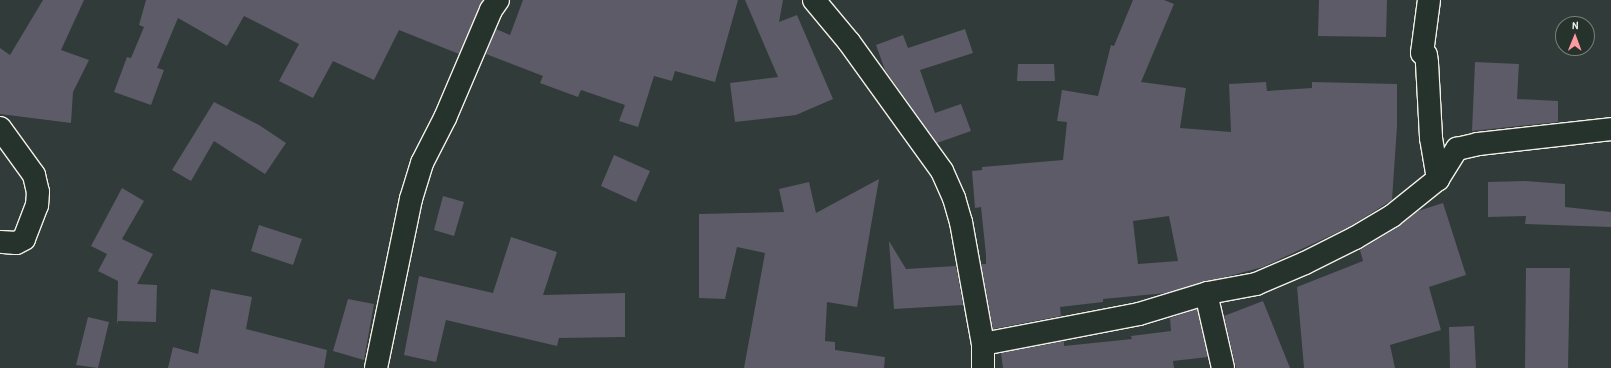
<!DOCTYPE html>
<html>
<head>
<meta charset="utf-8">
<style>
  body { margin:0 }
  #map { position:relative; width:1611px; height:368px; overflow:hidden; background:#313b39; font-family:"Patrick Hand",sans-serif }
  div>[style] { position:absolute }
  .building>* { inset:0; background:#5d5b67 }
  .roads { filter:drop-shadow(1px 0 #f4f1e8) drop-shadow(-1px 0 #f4f1e8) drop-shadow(0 1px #f4f1e8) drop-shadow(0 -1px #f4f1e8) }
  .minor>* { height:22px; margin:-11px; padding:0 11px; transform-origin:11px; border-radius:11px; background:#26332d }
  span { translate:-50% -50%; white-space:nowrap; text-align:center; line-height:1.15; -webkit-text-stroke:3px #26332d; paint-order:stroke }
  .north { position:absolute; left:1555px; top:16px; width:40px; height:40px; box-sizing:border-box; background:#26332d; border:1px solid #787f78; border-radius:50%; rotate:1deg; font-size:11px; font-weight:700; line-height:16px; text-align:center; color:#f4f1e8 }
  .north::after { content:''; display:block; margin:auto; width:14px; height:18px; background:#ff9aa2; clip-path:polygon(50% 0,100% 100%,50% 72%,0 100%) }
</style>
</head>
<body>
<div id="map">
  <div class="building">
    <div style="clip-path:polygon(43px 0,84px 0,61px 50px,89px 60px,73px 92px,71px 123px,0 114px,0 48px,10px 55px)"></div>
    <div style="clip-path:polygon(146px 0,483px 0,459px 54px,399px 30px,374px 80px,333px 61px,313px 98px,279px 81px,299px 44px,244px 16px,227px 46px,178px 18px,157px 68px,164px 70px,151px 105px,114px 92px,127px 57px,131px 58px,144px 27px,139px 25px)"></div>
    <div style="clip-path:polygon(523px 0,738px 0,715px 82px,675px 71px,672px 81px,654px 76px,638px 127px,619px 121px,625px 105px,581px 90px,578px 97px,540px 83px,543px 76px,486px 54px,496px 29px,510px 35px)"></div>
    <div style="clip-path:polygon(745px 0,783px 0,779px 22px,797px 15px,833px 99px,796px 115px,735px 122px,730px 83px,778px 77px)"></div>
    <div style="clip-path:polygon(evenodd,1133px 0,1164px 0,1174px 4px,1141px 82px,1186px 88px,1180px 128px,1231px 132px,1229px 84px,1266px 82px,1267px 91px,1312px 88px,1312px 82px,1397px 84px,1397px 126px,1392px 200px,1349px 227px,1263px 267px,1166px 293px,1103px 299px,1103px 302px,1060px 307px,1061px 316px,993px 329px,981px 264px,986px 264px,986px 255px,981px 207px,975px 208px,972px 171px,982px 170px,982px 167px,1063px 160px,1067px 122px,1057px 121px,1062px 90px,1098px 96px,1111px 45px,1114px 46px,1133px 0,1169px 216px,1178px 261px,1138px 264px,1133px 221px,1169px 216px)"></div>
    <div style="clip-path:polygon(1319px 0,1387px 0,1386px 37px,1318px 36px)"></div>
    <div style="clip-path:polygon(965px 29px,973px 53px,920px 70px,935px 113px,961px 104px,971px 131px,937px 143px,885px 70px,876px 45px,903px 35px,908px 48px)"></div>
    <div style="clip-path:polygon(1475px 62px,1519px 64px,1517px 99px,1558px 101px,1558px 122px,1472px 131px)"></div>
    <div style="clip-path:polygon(1018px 64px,1054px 64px,1055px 81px,1017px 81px)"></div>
    <div style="clip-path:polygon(214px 102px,259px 125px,286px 143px,265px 174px,214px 141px,191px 181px,172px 170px)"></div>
    <div style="clip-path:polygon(614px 155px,650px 171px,636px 202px,601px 186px)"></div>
    <div style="clip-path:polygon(879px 179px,857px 307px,827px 302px,825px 341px,835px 342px,835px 350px,885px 357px,884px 368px,744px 368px,765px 253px,737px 247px,725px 299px,699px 298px,699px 214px,784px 212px,779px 189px,809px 182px,816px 213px)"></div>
    <div style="clip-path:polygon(1525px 181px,1565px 184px,1565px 207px,1611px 212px,1611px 227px,1525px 224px,1526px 216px,1488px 217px,1488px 182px)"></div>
    <div style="clip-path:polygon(122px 188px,144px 201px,122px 239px,153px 254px,137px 284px,157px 285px,156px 322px,118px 321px,117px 324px,118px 281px,98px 271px,107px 254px,91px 246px)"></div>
    <div style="clip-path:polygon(443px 196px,464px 202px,454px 236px,434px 230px)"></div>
    <div style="clip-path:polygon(1443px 203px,1466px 275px,1429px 287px,1441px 330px,1390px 345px,1395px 368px,1304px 368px,1297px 287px,1363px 261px,1360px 250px,1398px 227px,1418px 211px)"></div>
    <div style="clip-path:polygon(259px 225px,302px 239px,293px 265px,251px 251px)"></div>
    <div style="clip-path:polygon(511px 237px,557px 252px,543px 295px,625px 293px,625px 337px,559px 338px,557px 346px,446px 320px,436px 362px,404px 355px,419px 276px,493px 293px)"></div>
    <div style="clip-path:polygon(889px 241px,906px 269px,956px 266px,963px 305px,894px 309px)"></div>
    <div style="clip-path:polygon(1526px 268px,1570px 268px,1568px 368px,1525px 368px)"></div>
    <div style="clip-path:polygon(211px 289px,252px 297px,246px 329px,327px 350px,324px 368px,168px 368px,173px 347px,198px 354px)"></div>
    <div style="clip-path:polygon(348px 299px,374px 304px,364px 360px,333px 351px)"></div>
    <div style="clip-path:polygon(1263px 301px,1290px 368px,1236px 368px,1224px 316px)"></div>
    <div style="clip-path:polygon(1197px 309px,1208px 357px,1173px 361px,1174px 368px,1003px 368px,1001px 353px,1064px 341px,1064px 346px,1132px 339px,1131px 336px,1171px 331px,1170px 318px)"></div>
    <div style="clip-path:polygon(88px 317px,109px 322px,98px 368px,76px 365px)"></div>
    <div style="clip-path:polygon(1474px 326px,1476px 368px,1450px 368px,1449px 327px)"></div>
  </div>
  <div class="roads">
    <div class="minor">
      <div style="left:814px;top:0;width:55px;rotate:50.2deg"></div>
      <div style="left:849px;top:42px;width:159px;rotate:54.2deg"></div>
      <div style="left:942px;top:171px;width:30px;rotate:66deg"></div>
      <div style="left:954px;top:198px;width:25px;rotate:74deg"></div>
      <div style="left:961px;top:222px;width:124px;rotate:79.8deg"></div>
      <div style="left:1429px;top:0;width:53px;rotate:97.5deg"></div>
      <div style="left:1422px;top:53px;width:4px;rotate:27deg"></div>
      <div style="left:1426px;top:55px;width:8px;rotate:83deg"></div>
      <div style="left:1427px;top:63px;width:75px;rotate:86.9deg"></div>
      <div style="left:1431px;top:138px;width:42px;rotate:80.3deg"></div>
      <div style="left:0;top:128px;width:58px;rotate:54.1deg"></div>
      <div style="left:34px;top:175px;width:17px;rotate:77deg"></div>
      <div style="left:38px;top:192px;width:13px;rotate:94deg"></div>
      <div style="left:37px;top:205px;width:36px;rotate:111deg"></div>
      <div style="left:24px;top:239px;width:9px;rotate:153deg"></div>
      <div style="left:16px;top:243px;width:16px;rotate:-176deg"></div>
      <div style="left:1208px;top:293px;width:9px;rotate:90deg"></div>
      <div style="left:1208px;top:302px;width:68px;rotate:77.2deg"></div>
      <div style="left:376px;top:368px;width:173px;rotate:-78.3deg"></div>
      <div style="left:411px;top:199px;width:38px;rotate:-73deg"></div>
      <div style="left:422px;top:163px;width:51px;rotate:-62.9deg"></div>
      <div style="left:445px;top:118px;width:117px;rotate:-66.9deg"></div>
      <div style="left:491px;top:10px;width:12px;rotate:-55deg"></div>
      <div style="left:983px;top:368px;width:24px;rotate:-90deg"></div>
      <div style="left:983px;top:344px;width:159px;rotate:-10.9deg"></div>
      <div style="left:1139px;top:314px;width:72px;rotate:-16.9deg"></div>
      <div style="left:1208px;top:293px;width:49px;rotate:-10.6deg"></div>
      <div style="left:1256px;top:284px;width:53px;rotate:-23.2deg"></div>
      <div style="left:1305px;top:263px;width:56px;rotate:-26.6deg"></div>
      <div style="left:1355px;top:238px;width:43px;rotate:-30.7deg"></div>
      <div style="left:1392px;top:216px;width:59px;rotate:-38.8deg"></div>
      <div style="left:1438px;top:179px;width:36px;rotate:-58deg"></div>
      <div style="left:1457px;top:149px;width:22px;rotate:-13deg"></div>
      <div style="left:1478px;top:144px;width:134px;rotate:-6.4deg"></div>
    </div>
  </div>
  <div class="north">N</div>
</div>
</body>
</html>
